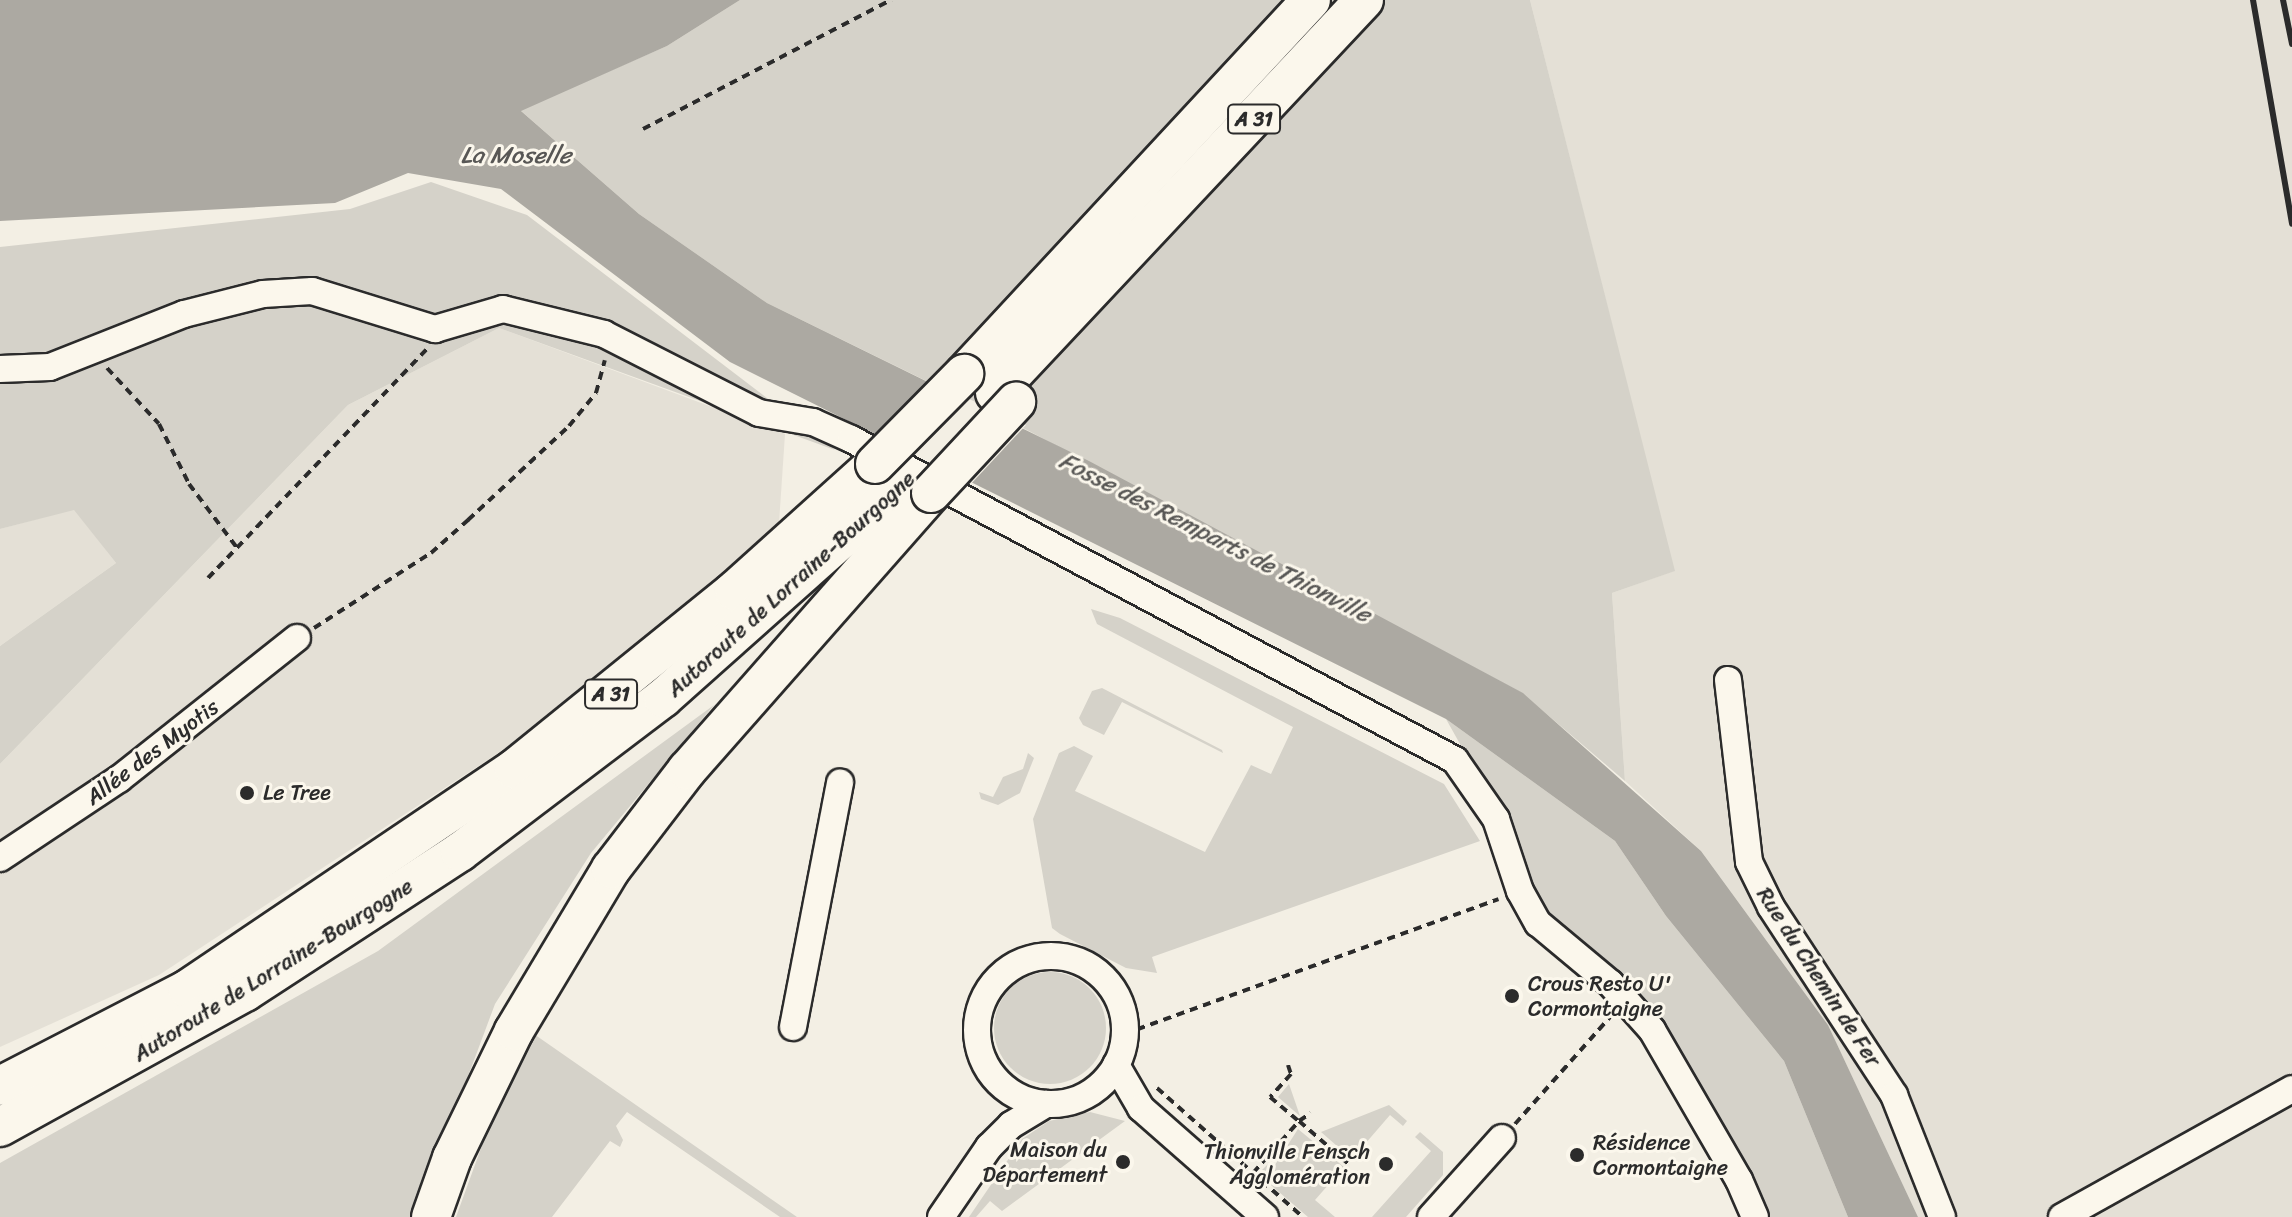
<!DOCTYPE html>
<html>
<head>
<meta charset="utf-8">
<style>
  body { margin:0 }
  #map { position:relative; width:2292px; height:1217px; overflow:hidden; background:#f3efe4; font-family:Sriracha,sans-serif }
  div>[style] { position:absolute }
  .built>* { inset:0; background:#e4e0d6 }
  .green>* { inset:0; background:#d5d2c9 }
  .round { border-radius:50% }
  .water>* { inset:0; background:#aca9a2 }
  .pier>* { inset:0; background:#f3efe4 }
  .path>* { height:4px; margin-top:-2px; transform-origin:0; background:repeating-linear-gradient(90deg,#2b2b2b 0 8px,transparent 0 14px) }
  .roads { filter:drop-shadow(2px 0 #2b2b2b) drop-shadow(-2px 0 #2b2b2b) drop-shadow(0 2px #2b2b2b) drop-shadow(0 -2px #2b2b2b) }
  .minor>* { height:26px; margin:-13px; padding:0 13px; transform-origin:13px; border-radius:13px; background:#fbf7ec }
  .minor>.ring { margin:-13px; padding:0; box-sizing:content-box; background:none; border:26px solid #fbf7ec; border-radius:50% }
  .highway>* { height:38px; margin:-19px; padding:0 19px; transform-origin:19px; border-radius:19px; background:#fbf7ec }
  .rail>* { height:6px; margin:-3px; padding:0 3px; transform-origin:3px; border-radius:3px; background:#2b2b2b }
  .bridges { filter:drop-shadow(2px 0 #2b2b2b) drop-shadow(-2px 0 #2b2b2b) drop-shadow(0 2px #2b2b2b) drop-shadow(0 -2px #2b2b2b) }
  .highway-bridge>* { height:38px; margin:-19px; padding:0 19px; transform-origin:19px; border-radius:19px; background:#fbf7ec }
  .dots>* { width:22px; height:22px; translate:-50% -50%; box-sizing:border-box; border:4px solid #fbf7ec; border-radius:50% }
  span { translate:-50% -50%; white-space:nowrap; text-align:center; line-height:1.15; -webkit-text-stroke:6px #fbf7ec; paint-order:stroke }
  .shield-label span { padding:2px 6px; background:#fbf7ec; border:2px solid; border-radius:6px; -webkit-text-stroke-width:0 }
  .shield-label { font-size:20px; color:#2b2b2b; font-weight:700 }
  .street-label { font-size:22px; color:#2b2b2b }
  .poi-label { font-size:22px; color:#2b2b2b }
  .left { translate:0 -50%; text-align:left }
  .right { translate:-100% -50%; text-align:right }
  .water-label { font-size:24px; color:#585755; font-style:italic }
</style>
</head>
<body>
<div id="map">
  <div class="built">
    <div style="clip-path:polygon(1530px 0,2292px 0,2292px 1217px,1918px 1217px,1828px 1025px,1701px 851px,1625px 781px,1612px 593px,1674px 571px)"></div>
    <div style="clip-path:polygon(499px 328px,785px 434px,778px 538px,535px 729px,159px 975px,0 1047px,0 764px,348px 405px)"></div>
    <div style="clip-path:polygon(74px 509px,116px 563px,0 646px,0 529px)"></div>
  </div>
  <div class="green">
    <div style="clip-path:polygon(740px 0,1530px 0,1675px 571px,1612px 593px,1625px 781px,1522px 693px,1029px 431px,767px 303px,639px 214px,520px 110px,667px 46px)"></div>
    <div style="clip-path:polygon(431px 182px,527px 215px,835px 450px,499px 328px,348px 405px,0 764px,0 646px,116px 563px,74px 510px,0 529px,0 247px,350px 209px)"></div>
    <div style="clip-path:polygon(1091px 609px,1120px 618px,1444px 784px,1480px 841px,1152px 957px,1157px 973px,1126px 968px,1060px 934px,1052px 928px,1033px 819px,1059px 753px,1074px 746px,1093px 756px,1075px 791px,1205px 852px,1251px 765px,1271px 774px,1293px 727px,1097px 624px)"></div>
    <div style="clip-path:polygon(1102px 688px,1222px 750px,1223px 753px,1122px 702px,1104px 735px,1083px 725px,1079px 718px,1092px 691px)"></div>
    <div style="clip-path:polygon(714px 705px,591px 853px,495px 1004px,439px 1154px,423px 1217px,0 1217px,0 1163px,378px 951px)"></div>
    <div style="clip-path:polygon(1446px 719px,1615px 841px,1666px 916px,1784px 1061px,1848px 1217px,1762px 1217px,1597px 966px,1528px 896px,1483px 785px)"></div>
    <div style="clip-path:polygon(1028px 753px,1034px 758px,1020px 793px,998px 805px,981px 799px,979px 792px,993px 797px,1003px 777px,1023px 769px)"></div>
    <div class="round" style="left:994px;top:972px;width:112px;height:112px"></div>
    <div style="clip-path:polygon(531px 1032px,797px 1217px,780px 1217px,627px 1112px,616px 1126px,623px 1140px,620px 1147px,610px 1141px,552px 1217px,456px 1217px,500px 1096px)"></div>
    <div style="clip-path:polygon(1289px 1084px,1300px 1116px,1301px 1117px,1278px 1097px)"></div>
    <div style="clip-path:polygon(1389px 1105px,1407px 1121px,1403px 1126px,1390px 1115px,1352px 1159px,1321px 1132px)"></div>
    <div style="clip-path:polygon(1090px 1112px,1125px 1121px,1002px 1211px,990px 1201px,976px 1217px,969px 1217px,1022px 1139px,1049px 1121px)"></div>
    <div style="clip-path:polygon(1298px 1129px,1344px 1167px,1315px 1200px,1335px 1217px,1308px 1217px,1258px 1174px,1268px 1164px,1273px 1168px)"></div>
    <div style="clip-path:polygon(1420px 1132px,1443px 1152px,1443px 1175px,1406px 1217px,1372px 1217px,1431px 1151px,1415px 1137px)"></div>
  </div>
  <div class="water">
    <div style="clip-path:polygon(0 0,740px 0,667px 46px,521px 111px,639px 214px,767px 303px,1089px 461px,1523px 693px,1701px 851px,1828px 1025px,1918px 1217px,1848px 1217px,1784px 1061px,1666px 916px,1615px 841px,1446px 719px,730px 362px,501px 189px,408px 173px,335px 203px,0 221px)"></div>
  </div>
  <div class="pier">
    <div style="clip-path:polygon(969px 399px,1026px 425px,969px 486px,912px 457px)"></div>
  </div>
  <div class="path">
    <div style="left:643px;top:129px;width:280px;rotate:-27.5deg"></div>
    <div style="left:107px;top:368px;width:76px;rotate:47.1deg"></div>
    <div style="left:159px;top:424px;width:67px;rotate:63.4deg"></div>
    <div style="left:189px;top:484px;width:81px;rotate:53deg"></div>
    <div style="left:208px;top:578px;width:318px;rotate:-46.3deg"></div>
    <div style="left:314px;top:628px;width:139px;rotate:-32.7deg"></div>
    <div style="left:431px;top:553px;width:50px;rotate:-41.7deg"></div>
    <div style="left:468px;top:520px;width:138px;rotate:-42.9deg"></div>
    <div style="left:569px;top:426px;width:43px;rotate:-50.7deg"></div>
    <div style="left:596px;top:393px;width:34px;rotate:-75deg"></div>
    <div style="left:1124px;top:1034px;width:398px;rotate:-19.8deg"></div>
    <div style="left:1288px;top:1065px;width:9px;rotate:72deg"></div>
    <div style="left:1291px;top:1074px;width:31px;rotate:132deg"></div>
    <div style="left:1270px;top:1097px;width:38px;rotate:40deg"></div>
    <div style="left:1299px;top:1121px;width:14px;rotate:-34deg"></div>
    <div style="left:1157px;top:1088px;width:195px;rotate:41.5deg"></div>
    <div style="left:1515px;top:1124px;width:143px;rotate:-48.4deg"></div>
    <div style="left:1253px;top:1173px;width:69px;rotate:-48.5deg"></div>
    <div style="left:1299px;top:1121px;width:69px;rotate:40.9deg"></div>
  </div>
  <div class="roads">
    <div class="minor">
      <div style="left:0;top:369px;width:50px;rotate:-2.3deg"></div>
      <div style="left:50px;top:367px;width:144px;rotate:-21.6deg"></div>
      <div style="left:184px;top:314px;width:81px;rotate:-14.2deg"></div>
      <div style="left:263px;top:294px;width:49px;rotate:-3.5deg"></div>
      <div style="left:312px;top:291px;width:129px;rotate:17.2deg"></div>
      <div style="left:435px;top:329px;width:71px;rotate:-16.4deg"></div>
      <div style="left:503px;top:309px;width:104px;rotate:13.9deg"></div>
      <div style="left:604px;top:334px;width:174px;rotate:27deg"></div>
      <div style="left:759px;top:413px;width:55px;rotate:9.5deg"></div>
      <div style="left:813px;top:422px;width:42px;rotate:24.1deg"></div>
      <div style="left:851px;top:439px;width:684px;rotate:27.99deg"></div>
      <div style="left:1455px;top:760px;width:72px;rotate:55.2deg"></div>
      <div style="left:1496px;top:819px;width:76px;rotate:71.6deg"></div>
      <div style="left:1520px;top:891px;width:37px;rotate:61deg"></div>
      <div style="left:1538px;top:923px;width:94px;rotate:39.8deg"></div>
      <div style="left:1610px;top:983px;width:63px;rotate:48.2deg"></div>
      <div style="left:1652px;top:1030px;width:173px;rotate:59.9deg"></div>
      <div style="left:1739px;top:1180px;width:40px;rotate:66.6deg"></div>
      <div style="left:1728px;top:680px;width:183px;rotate:83.4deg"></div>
      <div style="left:1749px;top:862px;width:50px;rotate:63.9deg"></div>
      <div style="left:1771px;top:907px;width:225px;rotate:56.8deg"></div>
      <div style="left:1894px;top:1095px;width:131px;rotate:68.5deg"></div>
      <div style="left:0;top:858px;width:143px;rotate:-33.6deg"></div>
      <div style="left:119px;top:779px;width:227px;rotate:-38.4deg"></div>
      <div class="ring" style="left:977px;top:956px;width:122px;height:122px"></div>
      <div style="left:793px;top:1027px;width:249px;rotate:-79.1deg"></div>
      <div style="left:1116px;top:1065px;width:50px;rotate:59.8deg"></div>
      <div style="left:1141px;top:1108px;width:165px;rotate:41.3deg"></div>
      <div style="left:941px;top:1217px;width:85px;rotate:-55.6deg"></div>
      <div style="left:989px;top:1147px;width:31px;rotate:-45deg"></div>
      <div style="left:1011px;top:1125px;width:41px;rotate:-31deg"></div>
      <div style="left:1431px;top:1217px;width:106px;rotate:-48.1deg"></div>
      <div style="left:2062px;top:1217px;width:263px;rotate:-29.1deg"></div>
    </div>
    <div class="highway">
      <div style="left:964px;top:374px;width:510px;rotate:-47.14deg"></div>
      <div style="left:995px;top:393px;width:539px;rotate:-46.8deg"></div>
      <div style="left:0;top:1086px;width:212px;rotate:-27.3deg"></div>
      <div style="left:188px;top:989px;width:393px;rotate:-34deg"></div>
      <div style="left:514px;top:769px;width:283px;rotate:-39deg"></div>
      <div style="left:734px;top:591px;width:190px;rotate:-42deg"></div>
      <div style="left:0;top:1127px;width:280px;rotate:-28.9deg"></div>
      <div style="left:245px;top:992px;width:257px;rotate:-33.1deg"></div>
      <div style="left:460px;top:852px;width:255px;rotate:-37.2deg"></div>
      <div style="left:663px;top:698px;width:331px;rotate:-41.7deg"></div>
      <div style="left:431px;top:1217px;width:63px;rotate:-70.4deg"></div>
      <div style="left:452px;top:1158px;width:141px;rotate:-64deg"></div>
      <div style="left:514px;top:1031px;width:189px;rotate:-59.1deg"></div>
      <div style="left:611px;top:869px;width:125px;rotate:-52.5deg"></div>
      <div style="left:687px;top:770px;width:369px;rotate:-48.6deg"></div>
    </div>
  </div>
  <div class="rail">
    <div style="left:2253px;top:0;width:227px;rotate:80.1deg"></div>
    <div style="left:2283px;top:0;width:45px;rotate:78.4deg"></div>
  </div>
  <div class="bridges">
    <div class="highway-bridge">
      <div style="left:875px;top:464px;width:127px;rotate:-45.3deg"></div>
      <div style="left:931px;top:493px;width:125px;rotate:-47deg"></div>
    </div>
  </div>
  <div class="dots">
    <div style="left:247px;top:793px;background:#2b2b2b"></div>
    <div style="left:1512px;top:996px;background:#2b2b2b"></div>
    <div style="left:1577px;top:1155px;background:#2b2b2b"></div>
    <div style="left:1123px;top:1162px;background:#2b2b2b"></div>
    <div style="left:1386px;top:1164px;background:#2b2b2b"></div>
  </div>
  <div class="shield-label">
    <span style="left:1254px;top:119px">A 31</span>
    <span style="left:611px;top:694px">A 31</span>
  </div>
  <div class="street-label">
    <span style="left:791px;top:584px;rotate:-42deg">Autoroute de Lorraine-Bourgogne</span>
    <span style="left:152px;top:752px;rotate:-37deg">Allée des Myotis</span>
    <span style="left:273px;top:970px;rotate:-32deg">Autoroute de Lorraine-Bourgogne</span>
    <span style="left:1819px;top:977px;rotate:57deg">Rue du Chemin de Fer</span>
  </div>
  <div class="poi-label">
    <span class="left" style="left:263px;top:793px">Le Tree</span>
    <span class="left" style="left:1528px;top:996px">Crous Resto U'<br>Cormontaigne</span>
    <span class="left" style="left:1593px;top:1155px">Résidence<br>Cormontaigne</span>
    <span class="right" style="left:1107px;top:1162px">Maison du<br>Département</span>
    <span class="right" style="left:1370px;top:1164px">Thionville Fensch<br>Agglomération</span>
  </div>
  <div class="water-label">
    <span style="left:516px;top:156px">La Moselle</span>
    <span style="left:1215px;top:538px;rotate:27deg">Fosse des Remparts de Thionville</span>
  </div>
</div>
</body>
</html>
